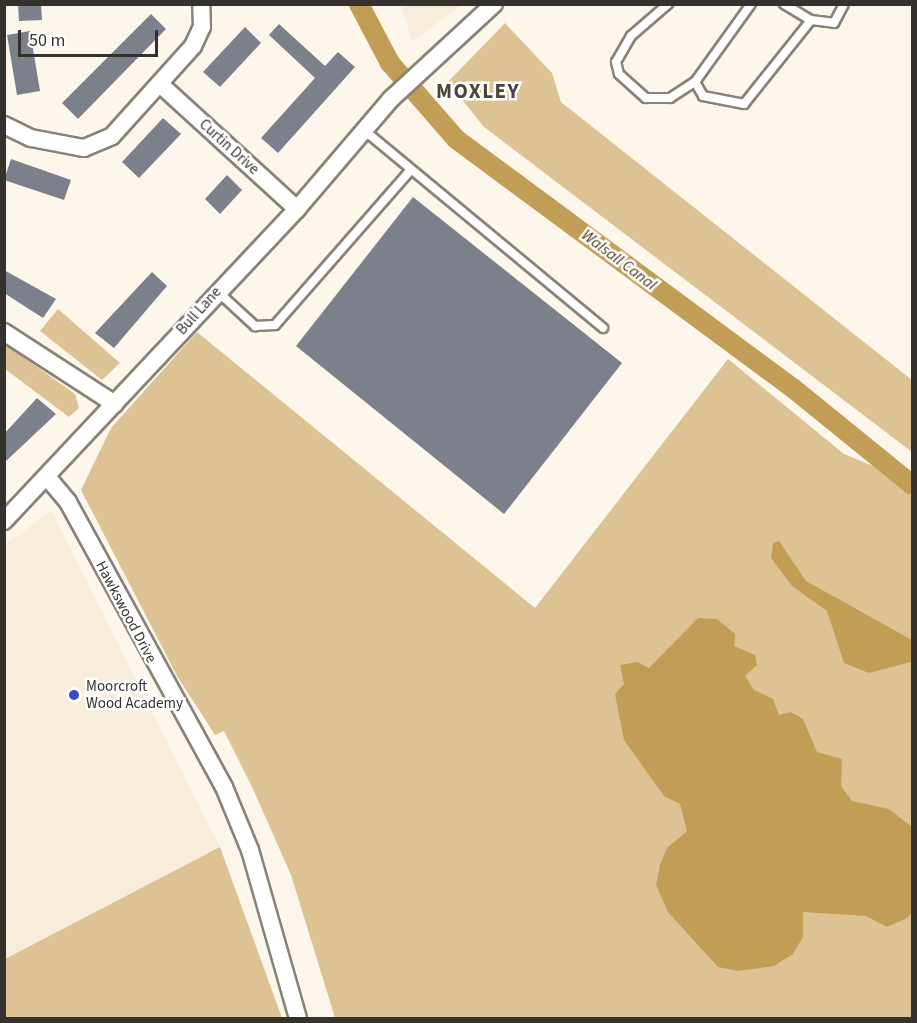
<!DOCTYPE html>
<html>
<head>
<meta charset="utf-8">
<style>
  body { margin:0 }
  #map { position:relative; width:917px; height:1023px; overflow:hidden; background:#fdf7eb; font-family:"Source Sans 3",sans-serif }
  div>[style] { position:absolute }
  .built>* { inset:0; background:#f7edda }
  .green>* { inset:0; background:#ddc394 }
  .water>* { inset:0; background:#c29d56 }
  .canal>* { height:20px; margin:-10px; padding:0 10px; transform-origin:10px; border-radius:10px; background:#c29d56 }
  .building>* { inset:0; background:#7c808b }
  .roads { filter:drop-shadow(2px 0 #888277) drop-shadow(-2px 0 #888277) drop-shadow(0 2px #888277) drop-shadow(0 -2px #888277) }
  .lane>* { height:8px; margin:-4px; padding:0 4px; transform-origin:4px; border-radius:4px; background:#fff }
  .street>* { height:16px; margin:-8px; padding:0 8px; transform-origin:8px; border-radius:8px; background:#fff }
  .dots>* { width:16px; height:16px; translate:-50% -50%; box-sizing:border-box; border:3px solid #fff; border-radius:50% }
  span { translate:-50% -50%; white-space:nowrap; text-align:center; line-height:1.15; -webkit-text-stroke:5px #fff; paint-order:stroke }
  .street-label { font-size:15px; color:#35322e }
  .poi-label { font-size:15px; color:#35322e }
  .left { translate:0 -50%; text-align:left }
  .water-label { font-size:16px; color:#483818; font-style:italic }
  .district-label { font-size:21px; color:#4a443b; font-weight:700; letter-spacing:1.5px }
  .frame { position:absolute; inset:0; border:6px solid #35322e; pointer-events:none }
  .scale { position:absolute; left:18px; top:30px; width:140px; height:27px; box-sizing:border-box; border:3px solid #35322e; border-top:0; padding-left:8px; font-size:18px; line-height:21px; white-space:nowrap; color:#35322e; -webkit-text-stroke:4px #fff; paint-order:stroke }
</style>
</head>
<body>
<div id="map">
  <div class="built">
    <div style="clip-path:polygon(401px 5px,401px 4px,462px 5px,412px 41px)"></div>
    <div style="clip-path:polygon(52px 511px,220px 847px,5px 959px,5px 544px)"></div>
  </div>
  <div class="green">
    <div style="clip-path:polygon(505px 23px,552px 73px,561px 102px,912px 380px,912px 452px,484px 127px,448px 82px)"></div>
    <div style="clip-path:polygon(58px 309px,120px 363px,102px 380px,40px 331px)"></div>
    <div style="clip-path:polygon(197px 332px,535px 608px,728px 359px,844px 454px,890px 473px,912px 497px,912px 1018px,335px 1018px,291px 875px,253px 789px,224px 731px,215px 735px,177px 676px,81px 490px,111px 428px)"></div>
    <div style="clip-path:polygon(5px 344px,75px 394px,79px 408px,69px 417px,5px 369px)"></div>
    <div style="clip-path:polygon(220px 847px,282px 1018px,5px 1018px,5px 959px)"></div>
  </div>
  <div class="water">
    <div style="clip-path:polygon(779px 541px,806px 581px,912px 640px,911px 662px,869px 673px,844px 663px,827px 611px,792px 586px,771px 558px,773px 543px)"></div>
    <div style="clip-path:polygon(698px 618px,717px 619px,735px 634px,734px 646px,755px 655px,757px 665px,745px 676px,754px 690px,773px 699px,779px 715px,791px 712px,803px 719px,817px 752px,842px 759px,841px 786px,852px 801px,889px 809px,912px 827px,912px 913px,907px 918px,887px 927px,866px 916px,803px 912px,803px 937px,793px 954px,774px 966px,738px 971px,718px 967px,668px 912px,656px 885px,660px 865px,667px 848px,687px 831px,680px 804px,664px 796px,624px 740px,615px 694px,624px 684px,620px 665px,637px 662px,649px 668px)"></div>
  </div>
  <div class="canal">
    <div style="left:359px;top:4px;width:67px;rotate:62.3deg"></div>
    <div style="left:390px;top:63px;width:101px;rotate:49deg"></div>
    <div style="left:456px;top:139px;width:420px;rotate:36.5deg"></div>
    <div style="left:794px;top:389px;width:152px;rotate:39.1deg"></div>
  </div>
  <div class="building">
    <div style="clip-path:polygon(18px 4px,41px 4px,42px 20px,19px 21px)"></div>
    <div style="clip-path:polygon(151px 14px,166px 29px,78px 119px,62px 103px)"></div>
    <div style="clip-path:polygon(279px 24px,325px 66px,338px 52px,355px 67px,278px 153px,261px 138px,315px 78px,269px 35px)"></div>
    <div style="clip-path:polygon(245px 27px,261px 43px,220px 87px,203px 72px)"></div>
    <div style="clip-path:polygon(30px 31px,40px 91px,17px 95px,7px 35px)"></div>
    <div style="clip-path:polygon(163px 118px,181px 134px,139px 178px,122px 162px)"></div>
    <div style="clip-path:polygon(11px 159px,71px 180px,64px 200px,4px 180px)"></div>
    <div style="clip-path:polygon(227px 175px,242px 190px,220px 214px,205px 199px)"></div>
    <div style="clip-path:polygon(413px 197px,622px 363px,504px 514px,296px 346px)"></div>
    <div style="clip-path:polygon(4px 270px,56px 299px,43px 318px,4px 293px)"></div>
    <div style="clip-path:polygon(152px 272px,167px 286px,114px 348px,95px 333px)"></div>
    <div style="clip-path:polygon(37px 398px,56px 414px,4px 463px,4px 434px)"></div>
  </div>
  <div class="roads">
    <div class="lane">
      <div style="left:668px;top:4px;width:49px;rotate:139.1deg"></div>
      <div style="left:631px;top:36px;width:30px;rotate:120deg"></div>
      <div style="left:616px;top:62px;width:12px;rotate:76deg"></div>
      <div style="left:619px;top:74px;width:36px;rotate:42deg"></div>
      <div style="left:646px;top:98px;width:24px"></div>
      <div style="left:670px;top:98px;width:30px;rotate:-33deg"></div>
      <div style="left:695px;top:82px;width:96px;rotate:-54.3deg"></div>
      <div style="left:784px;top:4px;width:31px;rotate:31deg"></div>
      <div style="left:695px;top:82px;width:16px;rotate:60deg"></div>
      <div style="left:703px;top:96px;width:42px;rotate:11deg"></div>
      <div style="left:744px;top:104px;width:107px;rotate:-51.4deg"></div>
      <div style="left:811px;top:20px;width:23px;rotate:7deg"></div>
      <div style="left:834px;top:23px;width:21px;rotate:-62deg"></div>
      <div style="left:365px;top:131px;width:309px;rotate:39.6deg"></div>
      <div style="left:217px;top:291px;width:52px;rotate:42.6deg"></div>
      <div style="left:255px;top:326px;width:20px;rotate:-3deg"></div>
      <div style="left:275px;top:325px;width:205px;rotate:-48.8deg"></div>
    </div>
    <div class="street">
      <div style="left:161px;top:85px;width:184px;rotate:42.4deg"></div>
      <div style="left:4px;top:125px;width:30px;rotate:26deg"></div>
      <div style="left:31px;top:138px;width:54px;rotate:10.7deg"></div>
      <div style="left:84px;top:148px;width:30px;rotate:-23deg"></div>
      <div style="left:112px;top:136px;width:121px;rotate:-48deg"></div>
      <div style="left:193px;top:46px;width:21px;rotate:-65deg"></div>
      <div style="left:202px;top:27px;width:23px;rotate:-92deg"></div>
      <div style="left:4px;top:332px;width:132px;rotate:33deg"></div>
      <div style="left:48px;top:478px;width:31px;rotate:50deg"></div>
      <div style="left:68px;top:502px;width:325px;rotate:61.3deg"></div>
      <div style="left:224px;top:787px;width:68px;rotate:67.6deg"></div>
      <div style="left:250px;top:850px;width:175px;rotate:74.1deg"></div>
      <div style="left:4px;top:521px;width:428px;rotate:-46.8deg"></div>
      <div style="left:297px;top:209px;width:145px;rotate:-49.5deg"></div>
      <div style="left:391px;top:99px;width:140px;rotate:-42.7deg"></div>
    </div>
  </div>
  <div class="dots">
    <div style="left:74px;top:695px;background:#3a49bc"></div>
  </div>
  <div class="street-label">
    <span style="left:229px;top:147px;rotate:42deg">Curtin Drive</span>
    <span style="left:199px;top:311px;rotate:-48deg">Bull Lane</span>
    <span style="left:126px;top:612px;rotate:62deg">Hawkswood Drive</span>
  </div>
  <div class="poi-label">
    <span class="left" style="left:86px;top:695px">Moorcroft<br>Wood Academy</span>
  </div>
  <div class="water-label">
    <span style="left:619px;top:260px;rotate:37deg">Walsall Canal</span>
  </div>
  <div class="district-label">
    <span style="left:478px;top:91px">MOXLEY</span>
  </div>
  <div class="frame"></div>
  <div class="scale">50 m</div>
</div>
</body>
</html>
